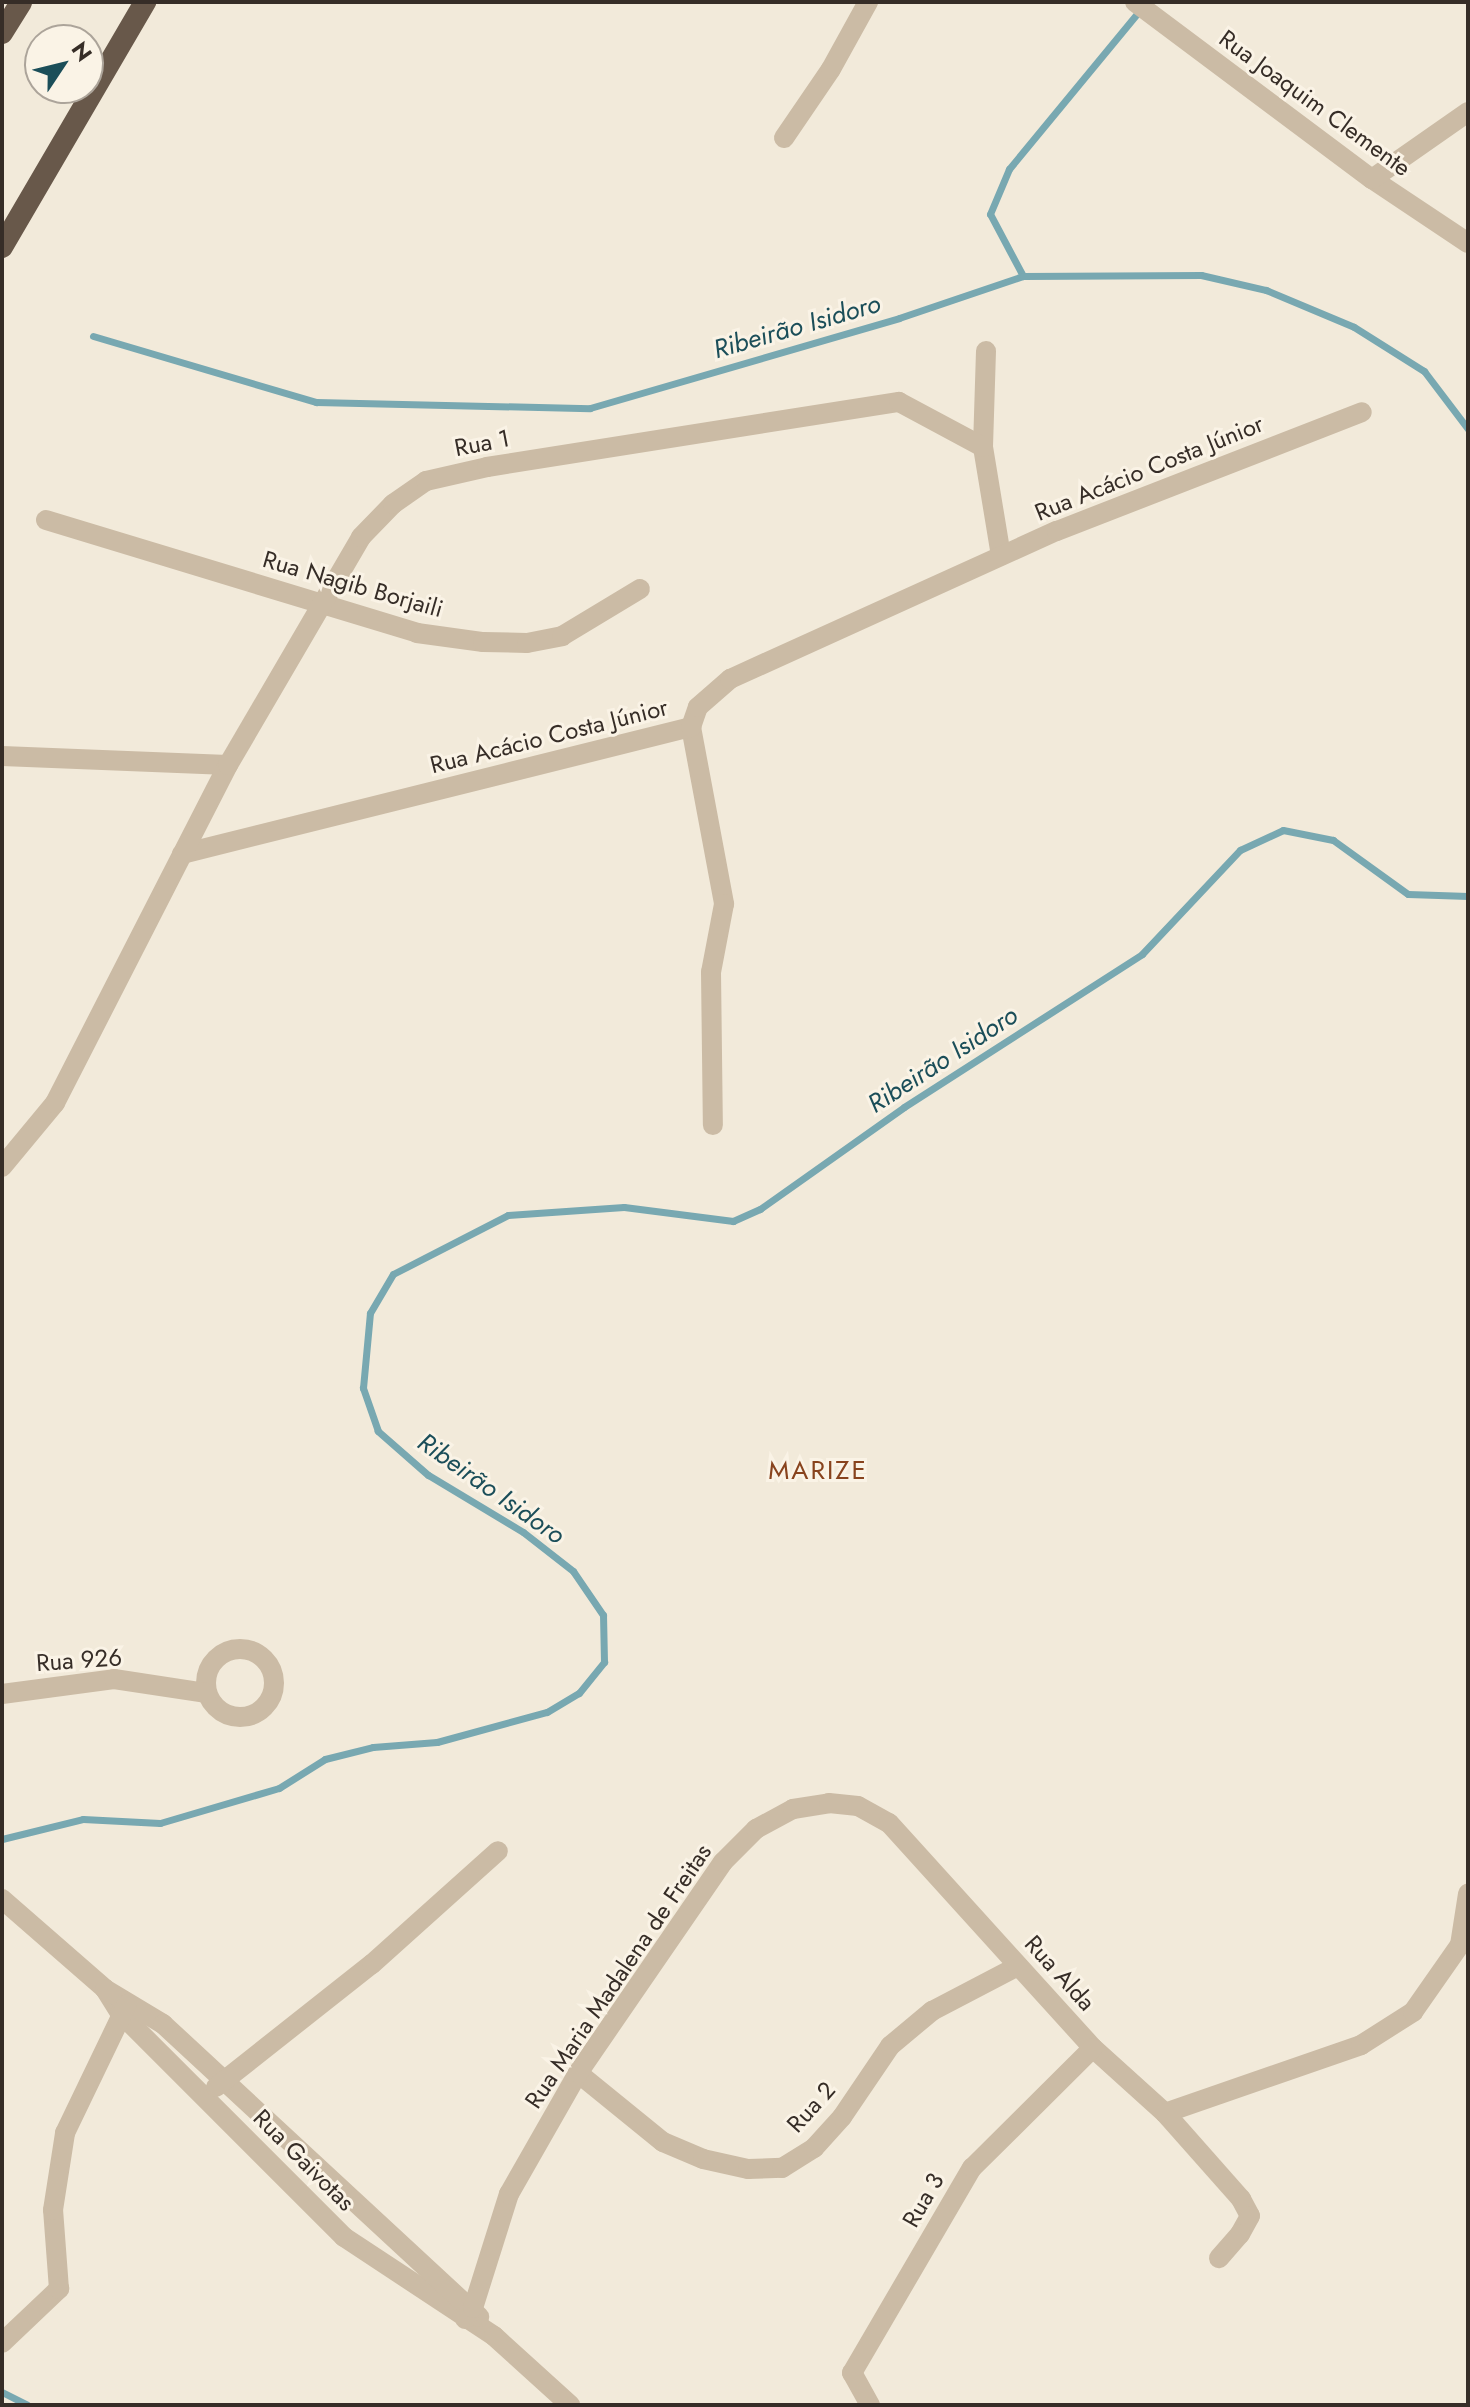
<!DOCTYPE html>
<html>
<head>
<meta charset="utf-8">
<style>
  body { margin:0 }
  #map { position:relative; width:1470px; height:2407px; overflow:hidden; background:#f2eada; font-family:Jost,sans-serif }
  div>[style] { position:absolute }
  .stream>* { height:7px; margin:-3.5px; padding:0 3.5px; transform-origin:3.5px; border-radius:3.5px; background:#78a8b1 }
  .minor>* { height:20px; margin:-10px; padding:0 10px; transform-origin:10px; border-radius:10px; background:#cbbba5 }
  .minor>.ring { margin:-10px; padding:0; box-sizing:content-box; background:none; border:20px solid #cbbba5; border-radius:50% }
  .trunk>* { height:22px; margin:-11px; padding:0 11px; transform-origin:11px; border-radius:11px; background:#68584a }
  span { translate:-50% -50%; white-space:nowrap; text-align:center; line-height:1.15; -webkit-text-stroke:6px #faf3e6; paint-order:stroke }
  .street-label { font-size:24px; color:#362d27 }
  .water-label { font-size:26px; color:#1b4e59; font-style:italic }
  .neighbourhood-label { font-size:26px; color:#88431d; letter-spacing:2px }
  .frame { position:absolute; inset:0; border:4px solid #362d27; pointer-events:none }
  .north { position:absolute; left:24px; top:24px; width:80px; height:80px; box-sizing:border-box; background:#faf3e6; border:2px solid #aca49a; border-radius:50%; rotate:55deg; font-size:22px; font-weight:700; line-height:32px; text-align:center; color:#362d27 }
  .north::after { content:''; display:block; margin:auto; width:28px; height:36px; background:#1b4e59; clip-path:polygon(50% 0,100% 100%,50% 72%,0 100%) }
</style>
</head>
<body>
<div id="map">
  <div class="stream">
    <div style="left:1023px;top:276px;width:70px;rotate:-118deg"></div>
    <div style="left:990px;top:214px;width:49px;rotate:-67.1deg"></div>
    <div style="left:1009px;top:169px;width:206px;rotate:-50.5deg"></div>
    <div style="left:93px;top:336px;width:233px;rotate:16.5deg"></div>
    <div style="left:316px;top:402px;width:274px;rotate:1.3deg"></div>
    <div style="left:590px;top:408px;width:322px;rotate:-16.2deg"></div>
    <div style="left:899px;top:318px;width:131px;rotate:-18.7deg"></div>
    <div style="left:1023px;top:276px;width:178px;rotate:-0.3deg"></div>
    <div style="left:1201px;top:275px;width:67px;rotate:13deg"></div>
    <div style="left:1266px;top:290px;width:95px;rotate:22.8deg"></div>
    <div style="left:1354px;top:327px;width:83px;rotate:32.2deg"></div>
    <div style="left:1424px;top:371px;width:73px;rotate:52.8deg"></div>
    <div style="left:2px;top:1839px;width:83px;rotate:-13.9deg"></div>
    <div style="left:83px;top:1819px;width:77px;rotate:3deg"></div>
    <div style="left:160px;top:1823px;width:124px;rotate:-16.4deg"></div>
    <div style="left:279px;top:1788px;width:54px;rotate:-32.2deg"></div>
    <div style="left:325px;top:1759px;width:49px;rotate:-14deg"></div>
    <div style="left:373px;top:1747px;width:64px;rotate:-4.5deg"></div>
    <div style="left:437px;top:1742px;width:114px;rotate:-15.3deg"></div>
    <div style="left:547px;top:1712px;width:37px;rotate:-31deg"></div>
    <div style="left:579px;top:1693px;width:40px;rotate:-51deg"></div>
    <div style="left:604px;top:1662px;width:47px;rotate:-91.2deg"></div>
    <div style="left:603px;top:1615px;width:53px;rotate:-124.3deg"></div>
    <div style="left:573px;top:1571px;width:63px;rotate:-142deg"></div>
    <div style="left:523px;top:1532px;width:111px;rotate:-149deg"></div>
    <div style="left:428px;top:1475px;width:67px;rotate:-138.7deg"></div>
    <div style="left:378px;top:1431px;width:46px;rotate:-109.2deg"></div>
    <div style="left:363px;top:1388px;width:75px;rotate:-84.7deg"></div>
    <div style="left:370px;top:1313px;width:45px;rotate:-59.5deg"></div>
    <div style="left:393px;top:1274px;width:129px;rotate:-27.2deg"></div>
    <div style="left:508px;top:1215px;width:116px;rotate:-3.9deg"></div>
    <div style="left:624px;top:1207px;width:110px;rotate:7.3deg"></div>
    <div style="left:733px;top:1221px;width:30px;rotate:-24deg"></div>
    <div style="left:760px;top:1209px;width:176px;rotate:-35.3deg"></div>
    <div style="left:904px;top:1107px;width:283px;rotate:-32.7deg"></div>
    <div style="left:1142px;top:954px;width:143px;rotate:-46.7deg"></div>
    <div style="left:1240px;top:850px;width:47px;rotate:-24.9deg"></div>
    <div style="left:1283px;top:830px;width:51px;rotate:11.3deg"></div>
    <div style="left:1333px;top:840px;width:92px;rotate:35.8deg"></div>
    <div style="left:1408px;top:894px;width:60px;rotate:1.9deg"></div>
    <div style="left:2px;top:2392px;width:28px;rotate:27deg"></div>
  </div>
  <div class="minor">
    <div style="left:1135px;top:2px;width:296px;rotate:36.8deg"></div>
    <div style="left:1372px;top:179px;width:115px;rotate:33.7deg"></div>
    <div style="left:784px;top:138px;width:83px;rotate:-55.7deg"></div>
    <div style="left:831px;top:69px;width:77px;rotate:-61.1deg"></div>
    <div style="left:1372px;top:179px;width:117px;rotate:-34.9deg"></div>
    <div style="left:986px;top:351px;width:96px;rotate:91.8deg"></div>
    <div style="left:983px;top:447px;width:110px;rotate:80.6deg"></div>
    <div style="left:46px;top:520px;width:388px;rotate:16.9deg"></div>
    <div style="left:417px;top:633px;width:67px;rotate:7.8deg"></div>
    <div style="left:483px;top:642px;width:44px;rotate:1.3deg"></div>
    <div style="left:527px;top:643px;width:36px;rotate:-11deg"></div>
    <div style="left:562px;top:636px;width:91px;rotate:-31.1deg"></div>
    <div style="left:691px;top:727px;width:180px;rotate:79.4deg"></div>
    <div style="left:724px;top:904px;width:69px;rotate:100.8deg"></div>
    <div style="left:711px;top:972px;width:153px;rotate:89.3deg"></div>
    <div style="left:2px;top:756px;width:226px;rotate:2.3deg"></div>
    <div style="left:182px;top:854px;width:525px;rotate:-14.01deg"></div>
    <div style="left:691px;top:727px;width:21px;rotate:-71deg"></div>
    <div style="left:698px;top:707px;width:43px;rotate:-41.2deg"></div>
    <div style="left:730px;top:679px;width:359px;rotate:-24.4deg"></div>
    <div style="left:1057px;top:531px;width:327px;rotate:-21.3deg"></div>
    <div style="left:2px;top:1167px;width:83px;rotate:-50.4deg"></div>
    <div style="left:55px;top:1103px;width:380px;rotate:-62.9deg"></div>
    <div style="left:228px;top:765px;width:264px;rotate:-59.7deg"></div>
    <div style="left:361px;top:537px;width:46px;rotate:-45.9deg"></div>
    <div style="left:393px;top:504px;width:40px;rotate:-34.9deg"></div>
    <div style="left:426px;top:481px;width:63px;rotate:-12.9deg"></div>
    <div style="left:487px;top:467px;width:417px;rotate:-9deg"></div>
    <div style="left:899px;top:402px;width:95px;rotate:28.2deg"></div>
    <div class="ring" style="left:206px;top:1649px;width:48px;height:48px"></div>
    <div style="left:2px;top:1694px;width:113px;rotate:-7.6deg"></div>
    <div style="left:114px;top:1679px;width:94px;rotate:8.6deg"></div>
    <div style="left:2px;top:1899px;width:137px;rotate:41.1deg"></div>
    <div style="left:105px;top:1989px;width:28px;rotate:58deg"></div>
    <div style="left:120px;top:2013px;width:317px;rotate:45deg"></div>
    <div style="left:344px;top:2237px;width:180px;rotate:33.4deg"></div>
    <div style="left:494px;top:2336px;width:103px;rotate:42.2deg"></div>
    <div style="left:105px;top:1989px;width:68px;rotate:31.1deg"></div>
    <div style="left:163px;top:2024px;width:431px;rotate:42.8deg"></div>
    <div style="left:578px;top:2073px;width:109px;rotate:39.1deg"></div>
    <div style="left:663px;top:2142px;width:43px;rotate:23deg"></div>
    <div style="left:703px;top:2159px;width:46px;rotate:12.5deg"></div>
    <div style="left:748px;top:2169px;width:34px;rotate:-2deg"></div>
    <div style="left:782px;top:2168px;width:38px;rotate:-32deg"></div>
    <div style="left:814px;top:2148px;width:42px;rotate:-47.9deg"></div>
    <div style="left:842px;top:2117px;width:86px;rotate:-55.9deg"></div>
    <div style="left:890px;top:2046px;width:55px;rotate:-39.8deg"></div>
    <div style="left:932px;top:2011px;width:97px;rotate:-27.6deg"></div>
    <div style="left:216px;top:2087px;width:199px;rotate:-38.3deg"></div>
    <div style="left:372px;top:1964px;width:169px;rotate:-41.9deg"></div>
    <div style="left:1165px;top:2113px;width:207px;rotate:-19.1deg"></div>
    <div style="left:1361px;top:2045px;width:62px;rotate:-32.4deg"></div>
    <div style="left:1413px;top:2012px;width:82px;rotate:-55deg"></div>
    <div style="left:1460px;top:1945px;width:52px;rotate:-81.1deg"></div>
    <div style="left:465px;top:2319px;width:14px;rotate:-54deg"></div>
    <div style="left:473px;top:2308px;width:120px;rotate:-72.5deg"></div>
    <div style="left:509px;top:2194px;width:139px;rotate:-60.3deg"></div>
    <div style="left:578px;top:2073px;width:256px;rotate:-55.5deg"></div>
    <div style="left:723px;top:1862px;width:47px;rotate:-45deg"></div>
    <div style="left:756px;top:1829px;width:42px;rotate:-28.4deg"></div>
    <div style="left:793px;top:1809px;width:36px;rotate:-9deg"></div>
    <div style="left:829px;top:1803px;width:29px;rotate:6deg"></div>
    <div style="left:858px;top:1806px;width:35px;rotate:29deg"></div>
    <div style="left:889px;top:1823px;width:304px;rotate:47.8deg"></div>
    <div style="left:1093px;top:2048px;width:97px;rotate:42.1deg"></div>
    <div style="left:1165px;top:2113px;width:115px;rotate:48.5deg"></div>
    <div style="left:1241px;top:2199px;width:19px;rotate:62deg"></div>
    <div style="left:1250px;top:2216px;width:21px;rotate:119deg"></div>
    <div style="left:1240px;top:2234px;width:32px;rotate:131deg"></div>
    <div style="left:2px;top:2343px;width:79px;rotate:-43.5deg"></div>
    <div style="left:59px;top:2289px;width:79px;rotate:-94.3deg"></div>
    <div style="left:53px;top:2210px;width:78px;rotate:-81.1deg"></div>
    <div style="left:65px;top:2133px;width:143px;rotate:-64.3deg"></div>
    <div style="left:870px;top:2405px;width:37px;rotate:-119deg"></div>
    <div style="left:852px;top:2373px;width:238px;rotate:-59.7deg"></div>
    <div style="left:972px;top:2168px;width:170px;rotate:-44.8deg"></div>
  </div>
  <div class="trunk">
    <div style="left:2px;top:33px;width:36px;rotate:-58deg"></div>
    <div style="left:2px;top:247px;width:284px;rotate:-59.7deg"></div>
  </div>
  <div class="street-label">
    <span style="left:1315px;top:103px;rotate:36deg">Rua Joaquim Clemente</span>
    <span style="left:482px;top:443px;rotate:-11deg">Rua 1</span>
    <span style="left:1149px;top:468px;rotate:-22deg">Rua Acácio Costa Júnior</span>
    <span style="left:353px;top:584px;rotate:16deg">Rua Nagib Borjaili</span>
    <span style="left:549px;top:736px;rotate:-14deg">Rua Acácio Costa Júnior</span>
    <span style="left:79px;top:1660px;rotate:-4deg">Rua 926</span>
    <span style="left:1060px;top:1973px;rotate:48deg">Rua Alda</span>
    <span style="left:618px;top:1976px;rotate:-56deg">Rua Maria Madalena de Freitas</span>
    <span style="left:811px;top:2107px;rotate:-48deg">Rua 2</span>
    <span style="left:304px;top:2160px;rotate:45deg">Rua Gaivotas</span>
    <span style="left:923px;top:2200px;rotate:-60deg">Rua 3</span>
  </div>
  <div class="water-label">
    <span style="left:797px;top:327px;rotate:-16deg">Ribeirão Isidoro</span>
    <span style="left:943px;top:1060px;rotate:-33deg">Ribeirão Isidoro</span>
    <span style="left:491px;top:1489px;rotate:35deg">Ribeirão Isidoro</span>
  </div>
  <div class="neighbourhood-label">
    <span style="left:818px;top:1471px">MARIZE</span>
  </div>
  <div class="frame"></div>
  <div class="north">N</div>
</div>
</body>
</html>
